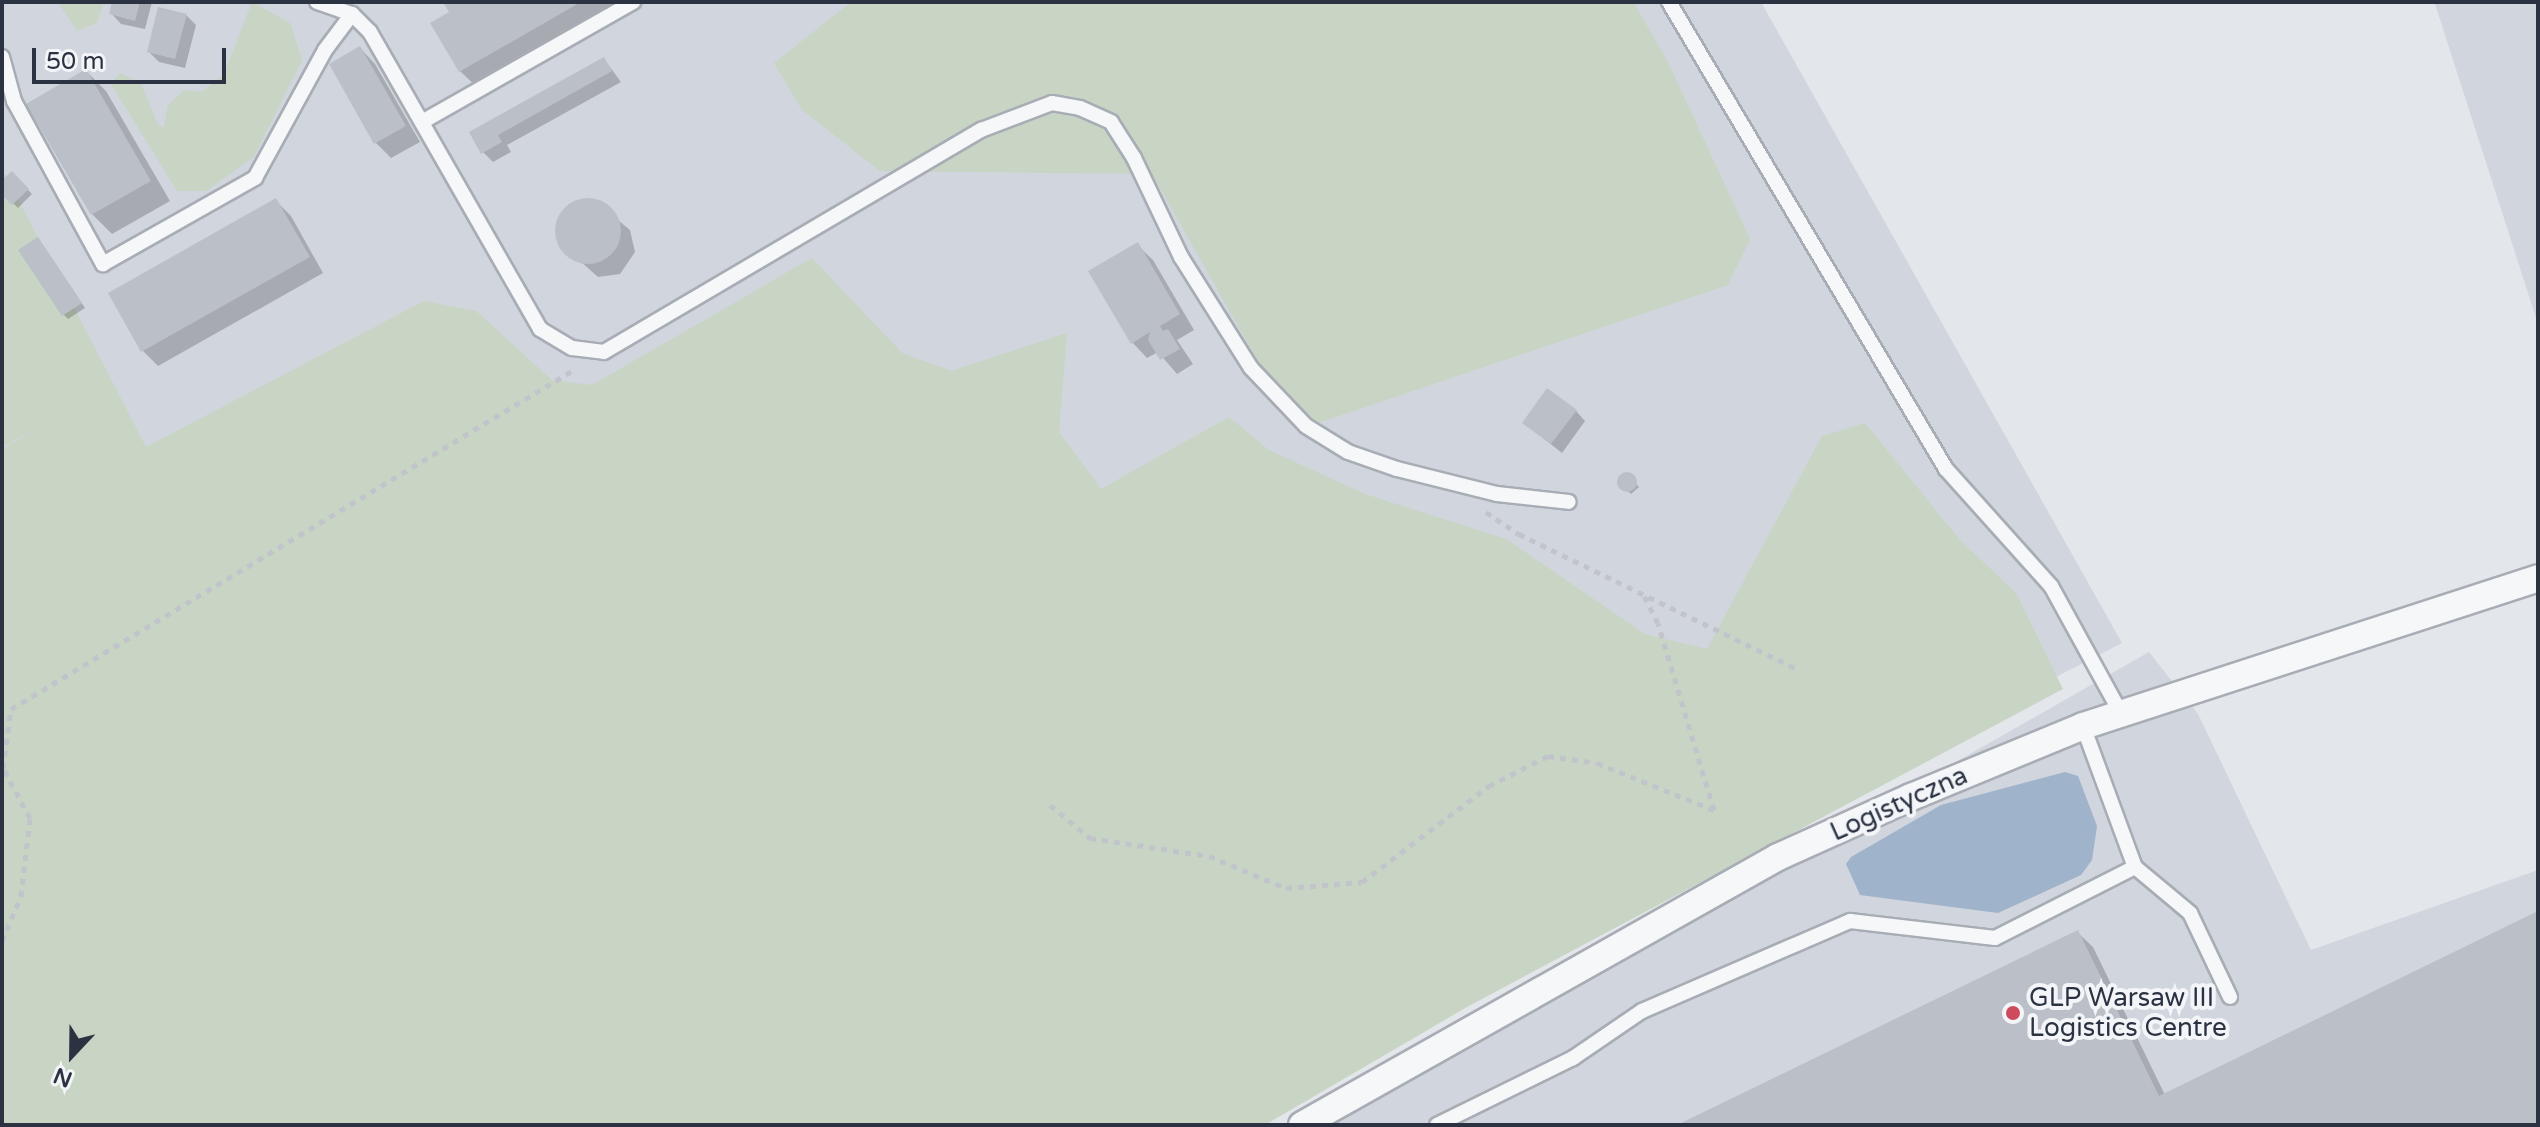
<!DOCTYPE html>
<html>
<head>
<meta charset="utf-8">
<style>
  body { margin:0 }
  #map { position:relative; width:2540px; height:1127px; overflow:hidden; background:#e3e6eb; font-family:"Varela Round",sans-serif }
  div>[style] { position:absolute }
  .built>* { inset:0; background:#d1d5dd }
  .green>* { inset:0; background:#c8d5c4 }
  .water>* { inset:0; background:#9fb3ca }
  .shadow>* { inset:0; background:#0003 }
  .building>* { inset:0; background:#babfc8 }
  .round { border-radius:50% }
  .path>* { height:5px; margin-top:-2.5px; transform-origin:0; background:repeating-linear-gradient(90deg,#c1c4ca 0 6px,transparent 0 12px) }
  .roads { filter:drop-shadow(2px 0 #a8adb5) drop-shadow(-2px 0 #a8adb5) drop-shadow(0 2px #a8adb5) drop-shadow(0 -2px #a8adb5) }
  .service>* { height:14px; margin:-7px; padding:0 7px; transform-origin:7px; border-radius:7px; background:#f6f7f9 }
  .minor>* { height:26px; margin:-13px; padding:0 13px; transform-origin:13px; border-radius:13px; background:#f6f7f9 }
  .dots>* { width:22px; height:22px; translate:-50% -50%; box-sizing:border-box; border:4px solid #f3f5f8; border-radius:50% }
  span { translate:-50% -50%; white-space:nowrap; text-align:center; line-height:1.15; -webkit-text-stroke:8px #f3f5f8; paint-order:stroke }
  .street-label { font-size:26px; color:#2b3343 }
  .poi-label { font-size:26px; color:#2b3343 }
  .left { translate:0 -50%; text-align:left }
  .frame { position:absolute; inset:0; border:4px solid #2b3343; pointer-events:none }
  .north { position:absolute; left:32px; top:1015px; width:80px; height:80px; -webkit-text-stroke:6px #f3f5f8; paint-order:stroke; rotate:202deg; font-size:22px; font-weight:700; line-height:32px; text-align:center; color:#2b3343 }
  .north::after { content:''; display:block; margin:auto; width:28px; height:36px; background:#2b3343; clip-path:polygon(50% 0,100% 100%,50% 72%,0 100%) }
  .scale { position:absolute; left:32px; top:48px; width:194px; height:36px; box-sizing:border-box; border:4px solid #2b3343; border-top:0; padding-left:10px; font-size:24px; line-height:28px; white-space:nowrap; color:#2b3343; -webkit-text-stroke:6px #f3f5f8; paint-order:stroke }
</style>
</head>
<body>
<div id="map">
  <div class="built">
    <div style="clip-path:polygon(2px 2px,1761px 2px,2122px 643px,1626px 898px,2px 1125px)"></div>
    <div style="clip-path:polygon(2434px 2px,2538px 2px,2538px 324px,2436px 7px)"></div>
    <div style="clip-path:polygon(2149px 652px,2198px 714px,2311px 950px,2538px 870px,2538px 1125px,1319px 1125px)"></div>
  </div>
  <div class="green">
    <div style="clip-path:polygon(58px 2px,104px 2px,97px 23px,77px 31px)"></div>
    <div style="clip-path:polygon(252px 2px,290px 23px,302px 60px,254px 157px,206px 191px,177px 191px,111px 84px,120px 73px,141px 83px,158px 125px,164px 127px,168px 105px,184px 90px,202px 92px,224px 74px)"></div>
    <div style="clip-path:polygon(851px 2px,1633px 2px,1667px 60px,1750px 239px,1728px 285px,1315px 424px,1259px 363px,1152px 174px,880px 171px,802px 110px,774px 63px)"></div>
    <div style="clip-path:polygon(2px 168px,146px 447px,424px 301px,476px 311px,552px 380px,592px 385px,812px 258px,902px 353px,951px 371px,1067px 333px,1059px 432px,1101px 489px,1229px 417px,1269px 450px,1365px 494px,1506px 539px,1645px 634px,1707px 649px,1822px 436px,1865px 423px,1960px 540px,2016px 593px,2063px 689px,1467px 1007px,1265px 1125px,2px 1125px,2px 449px,41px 426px,2px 447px)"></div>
  </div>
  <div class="water">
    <div style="clip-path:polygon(2065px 772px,2078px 776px,2097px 826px,2092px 860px,2081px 875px,1998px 913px,1860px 895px,1846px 864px,1851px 857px,1941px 805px)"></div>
  </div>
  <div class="shadow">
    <div style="clip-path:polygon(114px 2px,152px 2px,145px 29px,121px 24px,111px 13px)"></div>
    <div style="clip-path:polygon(445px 2px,631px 2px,481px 91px,460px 71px,452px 13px)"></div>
    <div style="clip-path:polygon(186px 15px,196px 25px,185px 68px,159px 62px,149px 52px)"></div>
    <div style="clip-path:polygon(360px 48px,375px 64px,420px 142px,391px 158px,376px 143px)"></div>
    <div style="clip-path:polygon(604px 59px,621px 82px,507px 145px,511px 152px,493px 162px,483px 152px,472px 132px)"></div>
    <div style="clip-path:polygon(86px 71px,106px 91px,170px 201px,112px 234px,92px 214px)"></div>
    <div style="clip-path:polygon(12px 174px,32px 194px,18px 208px,2px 192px,2px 183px)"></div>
    <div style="clip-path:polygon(276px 201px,291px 216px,323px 273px,158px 366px,143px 351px,111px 294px)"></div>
    <div style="clip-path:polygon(595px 201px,630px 230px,635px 252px,620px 274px,598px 277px,561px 244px,559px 221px,573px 204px)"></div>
    <div style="clip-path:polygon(42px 244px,85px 308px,68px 319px,64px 315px)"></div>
    <div style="clip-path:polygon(1137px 245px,1153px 260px,1194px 330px,1177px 340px,1193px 364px,1177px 374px,1158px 352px,1147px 358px,1132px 342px)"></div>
    <div style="clip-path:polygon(1576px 411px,1585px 421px,1562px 453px,1524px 423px)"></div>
    <div style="clip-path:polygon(1627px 475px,1639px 487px,1631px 494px,1620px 483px)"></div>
    <div style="clip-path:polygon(2538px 913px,2538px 1125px,1682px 1125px,2077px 932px,2093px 947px,2165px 1095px)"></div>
  </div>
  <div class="building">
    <div style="clip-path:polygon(112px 2px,140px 2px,135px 21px,109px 14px)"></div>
    <div style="clip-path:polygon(443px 2px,581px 2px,459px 72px,430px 23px,449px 12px)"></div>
    <div style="clip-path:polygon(158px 7px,187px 14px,175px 59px,147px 52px)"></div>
    <div style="clip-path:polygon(360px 46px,406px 126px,374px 144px,329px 64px)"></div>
    <div style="clip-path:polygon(604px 57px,612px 71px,498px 135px,502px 142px,481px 154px,469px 132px)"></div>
    <div style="clip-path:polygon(86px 69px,151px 181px,91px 215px,26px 104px)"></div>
    <div style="clip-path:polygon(12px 171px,29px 189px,12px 205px,2px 195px,2px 180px)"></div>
    <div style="clip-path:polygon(276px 198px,310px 257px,141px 352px,108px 293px)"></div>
    <div class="round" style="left:555px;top:198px;width:66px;height:66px"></div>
    <div style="clip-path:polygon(38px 237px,82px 303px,62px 316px,18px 250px)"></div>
    <div style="clip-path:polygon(1138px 242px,1180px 314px,1160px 326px,1163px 331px,1168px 329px,1180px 349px,1160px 360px,1148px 340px,1150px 332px,1131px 344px,1088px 271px)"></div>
    <div style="clip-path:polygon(1547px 388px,1577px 410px,1551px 444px,1522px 423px)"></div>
    <div class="round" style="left:1617px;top:472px;width:20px;height:20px"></div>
    <div style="clip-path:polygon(2538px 911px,2538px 1125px,1677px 1125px,2078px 930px,2159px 1096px)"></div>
  </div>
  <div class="path">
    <div style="left:1486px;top:512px;width:40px;rotate:34deg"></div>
    <div style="left:1519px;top:534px;width:307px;rotate:25.9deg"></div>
    <div style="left:1050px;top:805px;width:52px;rotate:39.5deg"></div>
    <div style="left:1090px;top:838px;width:120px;rotate:8.6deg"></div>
    <div style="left:1209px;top:856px;width:83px;rotate:22.6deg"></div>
    <div style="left:1286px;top:888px;width:76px;rotate:-4.5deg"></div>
    <div style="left:1362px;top:882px;width:159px;rotate:-37.1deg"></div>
    <div style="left:1489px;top:786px;width:66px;rotate:-27deg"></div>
    <div style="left:1548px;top:756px;width:49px;rotate:8.1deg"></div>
    <div style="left:1597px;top:763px;width:126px;rotate:21.9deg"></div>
    <div style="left:1714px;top:810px;width:195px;rotate:-106.7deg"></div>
    <div style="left:1658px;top:623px;width:35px;rotate:-117deg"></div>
    <div style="left:2px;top:941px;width:49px;rotate:-67.1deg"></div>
    <div style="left:21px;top:896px;width:79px;rotate:-83.4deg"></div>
    <div style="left:30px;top:818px;width:57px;rotate:-118.4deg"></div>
    <div style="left:3px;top:768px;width:60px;rotate:-82.3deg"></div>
    <div style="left:11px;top:709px;width:659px;rotate:-31.08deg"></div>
  </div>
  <div class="roads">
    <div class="service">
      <div style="left:317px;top:2px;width:37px;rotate:19deg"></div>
      <div style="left:352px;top:14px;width:25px;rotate:45deg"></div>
      <div style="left:370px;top:32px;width:342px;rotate:60.2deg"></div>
      <div style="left:540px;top:329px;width:37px;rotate:31deg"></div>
      <div style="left:572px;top:348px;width:32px;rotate:7deg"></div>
      <div style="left:604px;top:352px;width:438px;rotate:-30.5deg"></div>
      <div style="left:981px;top:130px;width:76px;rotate:-20.8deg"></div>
      <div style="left:1052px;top:103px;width:28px;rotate:10deg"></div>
      <div style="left:1080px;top:108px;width:34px;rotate:24deg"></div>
      <div style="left:1111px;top:122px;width:43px;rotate:57.4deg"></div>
      <div style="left:1134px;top:158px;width:110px;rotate:64.6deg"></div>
      <div style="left:1181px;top:257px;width:131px;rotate:57.8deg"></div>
      <div style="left:1251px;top:368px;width:80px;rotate:46.5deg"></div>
      <div style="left:1306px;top:426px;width:49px;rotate:31.8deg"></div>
      <div style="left:1348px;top:452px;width:52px;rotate:19.1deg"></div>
      <div style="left:1397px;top:469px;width:103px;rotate:14deg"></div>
      <div style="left:1497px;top:494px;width:72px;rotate:6.3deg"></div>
      <div style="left:1669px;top:2px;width:543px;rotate:59.33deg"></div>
      <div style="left:1946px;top:469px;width:157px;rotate:48.1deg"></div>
      <div style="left:2051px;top:586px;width:147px;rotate:61.2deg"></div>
      <div style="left:2px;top:57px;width:46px;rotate:74.7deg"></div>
      <div style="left:14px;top:101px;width:186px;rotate:61.4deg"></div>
      <div style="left:103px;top:264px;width:175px;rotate:-29.5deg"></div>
      <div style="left:255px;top:178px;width:146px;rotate:-61.3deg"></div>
      <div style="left:325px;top:50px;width:45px;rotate:-53.1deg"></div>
      <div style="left:422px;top:122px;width:243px;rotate:-29.6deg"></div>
      <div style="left:2083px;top:726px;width:150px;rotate:69.8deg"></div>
      <div style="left:2135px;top:867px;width:72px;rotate:39.9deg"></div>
      <div style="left:2190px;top:913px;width:93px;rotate:64.5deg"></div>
      <div style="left:1437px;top:1125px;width:152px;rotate:-26.2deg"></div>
      <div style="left:1573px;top:1058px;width:83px;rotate:-34.3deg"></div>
      <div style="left:1642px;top:1011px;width:227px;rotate:-23.4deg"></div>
      <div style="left:1850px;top:921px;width:146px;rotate:6.7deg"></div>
      <div style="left:1995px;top:938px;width:157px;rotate:-26.9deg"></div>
    </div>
    <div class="minor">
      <div style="left:1302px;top:1125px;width:546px;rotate:-29.38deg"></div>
      <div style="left:1778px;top:857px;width:146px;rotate:-24.3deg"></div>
      <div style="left:1911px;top:797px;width:186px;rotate:-22.4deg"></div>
      <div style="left:2083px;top:726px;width:478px;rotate:-18deg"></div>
    </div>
  </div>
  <div class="dots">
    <div style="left:2013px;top:1013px;background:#ce4a5d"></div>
  </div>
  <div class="street-label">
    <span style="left:1899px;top:804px;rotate:-24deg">Logistyczna</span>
  </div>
  <div class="poi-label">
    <span class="left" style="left:2029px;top:1013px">GLP Warsaw III<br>Logistics Centre</span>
  </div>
  <div class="frame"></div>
  <div class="north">N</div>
  <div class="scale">50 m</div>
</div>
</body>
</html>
